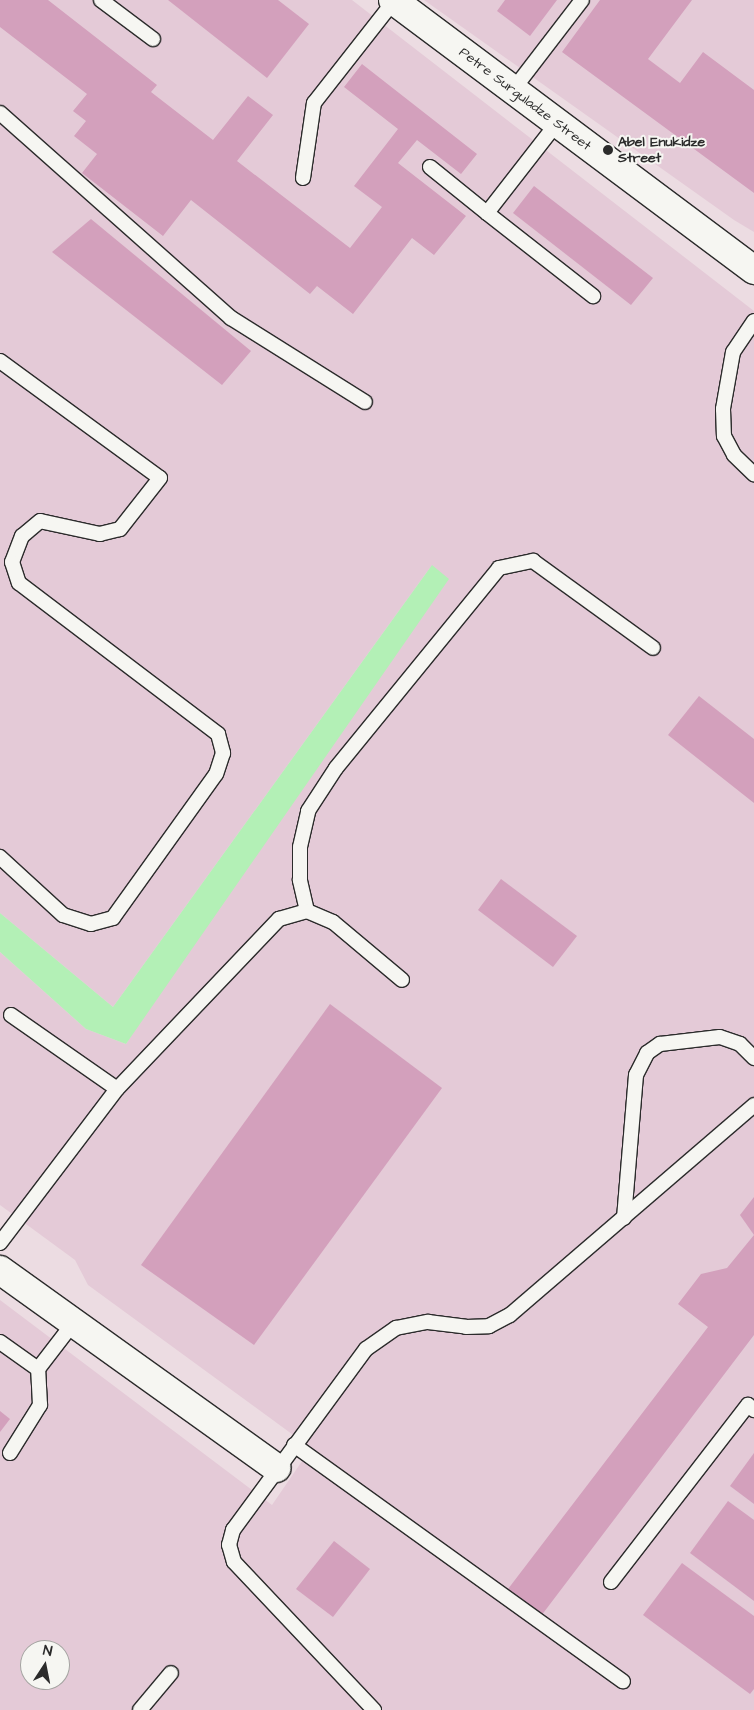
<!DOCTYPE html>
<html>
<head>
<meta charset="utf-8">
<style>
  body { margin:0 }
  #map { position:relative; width:754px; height:1710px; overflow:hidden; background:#ecdce2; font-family:"Architects Daughter",sans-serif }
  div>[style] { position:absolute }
  .built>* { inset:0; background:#e4cad7 }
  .green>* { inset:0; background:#b3f0b6 }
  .building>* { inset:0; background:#d3a0bc }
  .roads { filter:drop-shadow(1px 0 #2b2b2b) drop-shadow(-1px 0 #2b2b2b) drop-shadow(0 1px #2b2b2b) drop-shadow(0 -1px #2b2b2b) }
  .service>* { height:14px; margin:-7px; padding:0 7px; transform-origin:7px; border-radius:7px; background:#f6f6f2 }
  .minor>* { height:28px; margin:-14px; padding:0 14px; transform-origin:14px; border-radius:14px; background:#f6f6f2 }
  .tertiary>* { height:28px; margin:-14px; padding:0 14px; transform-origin:14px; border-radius:14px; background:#f6f6f2 }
  .dots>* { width:14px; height:14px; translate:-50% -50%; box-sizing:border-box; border:2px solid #f6f6f2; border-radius:50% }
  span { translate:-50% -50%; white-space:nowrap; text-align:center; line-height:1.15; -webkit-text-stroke:4px #f6f6f2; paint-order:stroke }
  .street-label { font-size:14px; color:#2b2b2b }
  .poi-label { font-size:14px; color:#2b2b2b; font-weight:700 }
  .left { translate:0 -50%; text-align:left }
  .north { position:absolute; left:20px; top:1640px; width:50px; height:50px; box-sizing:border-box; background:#f6f6f2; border:1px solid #a5a5a2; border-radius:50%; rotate:11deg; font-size:14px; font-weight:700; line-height:20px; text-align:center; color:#2b2b2b }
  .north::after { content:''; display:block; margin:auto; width:18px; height:22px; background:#2b2b2b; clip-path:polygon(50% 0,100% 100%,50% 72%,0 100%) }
</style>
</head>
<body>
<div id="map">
  <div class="built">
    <div style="clip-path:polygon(evenodd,0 0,352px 0,754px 311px,754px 1710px,0 1710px,0 1300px,272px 1505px,311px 1448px,88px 1285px,75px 1260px,0 1205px,0 952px,86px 1029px,126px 1044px,432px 565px,113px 1007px,0 913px,0 0,30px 1650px,60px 1650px,60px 1680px,30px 1680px,30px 1650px)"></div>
    <div style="clip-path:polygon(424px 0,754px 0,754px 232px,734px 220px)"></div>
  </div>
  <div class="green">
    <div style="clip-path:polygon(432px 565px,449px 579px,126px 1044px,86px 1029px,0 952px,0 913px,113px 1007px)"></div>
  </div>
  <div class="building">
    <div style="clip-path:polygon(0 0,48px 0,157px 85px,151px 92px,213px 140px,248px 96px,273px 115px,237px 161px,350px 248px,382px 207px,354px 186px,398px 129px,344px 87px,362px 64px,477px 154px,461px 174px,417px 140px,398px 163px,466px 216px,434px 255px,412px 238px,353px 314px,317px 286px,310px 294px,191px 200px,163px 236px,82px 173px,97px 154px,74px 136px,86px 121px,73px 111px,87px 94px,0 27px)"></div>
    <div style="clip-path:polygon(168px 0,278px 0,309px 24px,267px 78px)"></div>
    <div style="clip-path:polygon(505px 0,557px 0,530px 36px,497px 11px)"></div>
    <div style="clip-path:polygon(600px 0,692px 0,648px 59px,680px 83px,703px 52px,754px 90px,754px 193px,562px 52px)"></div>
    <div style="clip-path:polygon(534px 186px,653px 278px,631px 305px,513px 213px)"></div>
    <div style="clip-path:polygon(91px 219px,251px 351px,222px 385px,52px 252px)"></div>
    <div style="clip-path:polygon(699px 696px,754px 739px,754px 803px,668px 735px)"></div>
    <div style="clip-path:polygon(501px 879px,577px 936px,553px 967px,478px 910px)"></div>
    <div style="clip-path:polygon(330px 1004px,442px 1088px,254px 1345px,141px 1265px)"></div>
    <div style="clip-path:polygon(754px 1197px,754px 1235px,740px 1215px)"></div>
    <div style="clip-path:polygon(754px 1235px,754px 1335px,541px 1616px,508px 1589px,708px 1327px,678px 1304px,701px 1274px,727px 1268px)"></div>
    <div style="clip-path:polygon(0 1411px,10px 1419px,0 1432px)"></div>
    <div style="clip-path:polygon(754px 1453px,754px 1504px,730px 1486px)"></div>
    <div style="clip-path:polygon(728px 1501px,754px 1520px,754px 1601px,690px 1553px)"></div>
    <div style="clip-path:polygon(334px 1541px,370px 1569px,333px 1617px,296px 1589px)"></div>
    <div style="clip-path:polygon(682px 1563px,754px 1616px,754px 1689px,750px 1694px,643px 1615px)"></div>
  </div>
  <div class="roads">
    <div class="service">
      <div style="left:101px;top:0;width:65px;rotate:36.9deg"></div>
      <div style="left:513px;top:90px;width:113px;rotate:-52.5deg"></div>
      <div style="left:0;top:113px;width:309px;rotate:41.6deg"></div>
      <div style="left:231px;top:318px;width:158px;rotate:32.1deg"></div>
      <div style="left:430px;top:167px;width:73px;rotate:38.9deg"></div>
      <div style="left:487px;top:213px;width:114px;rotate:-52.1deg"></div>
      <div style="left:303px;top:178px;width:76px;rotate:-81.7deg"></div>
      <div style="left:314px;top:103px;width:130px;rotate:-51.9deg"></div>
      <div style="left:487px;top:213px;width:135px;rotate:38.1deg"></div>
      <div style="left:754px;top:321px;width:37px;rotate:124deg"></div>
      <div style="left:733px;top:352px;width:58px;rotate:100deg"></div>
      <div style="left:723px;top:409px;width:27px;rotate:88deg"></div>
      <div style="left:724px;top:436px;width:21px;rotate:62deg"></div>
      <div style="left:734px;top:455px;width:28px;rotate:44deg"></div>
      <div style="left:0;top:361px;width:198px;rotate:36.2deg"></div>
      <div style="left:160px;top:478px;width:65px;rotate:128.1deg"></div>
      <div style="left:120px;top:529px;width:21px;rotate:166deg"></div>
      <div style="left:100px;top:534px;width:61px;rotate:-167.8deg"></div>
      <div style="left:40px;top:521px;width:23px;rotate:140deg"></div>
      <div style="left:22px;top:536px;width:28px;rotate:111deg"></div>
      <div style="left:12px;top:562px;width:22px;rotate:72deg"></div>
      <div style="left:19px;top:583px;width:250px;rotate:37.2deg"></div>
      <div style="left:218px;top:734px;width:20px;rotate:75deg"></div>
      <div style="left:223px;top:753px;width:22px;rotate:108deg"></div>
      <div style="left:216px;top:774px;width:177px;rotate:125.6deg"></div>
      <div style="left:113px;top:918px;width:23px;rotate:165deg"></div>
      <div style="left:91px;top:924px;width:29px;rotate:-162deg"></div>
      <div style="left:63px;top:915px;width:86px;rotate:-137.4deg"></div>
      <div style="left:307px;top:911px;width:32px;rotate:-103deg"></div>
      <div style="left:300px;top:880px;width:33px;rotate:-90deg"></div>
      <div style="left:300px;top:847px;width:37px;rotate:-77deg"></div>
      <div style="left:308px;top:811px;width:51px;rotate:-56.9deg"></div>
      <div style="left:336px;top:768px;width:258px;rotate:-50.8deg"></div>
      <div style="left:499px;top:568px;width:35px;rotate:-12deg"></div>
      <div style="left:533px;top:561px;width:148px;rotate:35.9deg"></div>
      <div style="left:11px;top:1015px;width:129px;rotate:34.9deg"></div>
      <div style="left:624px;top:1218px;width:144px;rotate:-85.2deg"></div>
      <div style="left:636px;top:1075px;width:25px;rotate:-63deg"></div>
      <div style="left:647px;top:1053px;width:16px;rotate:-35deg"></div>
      <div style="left:660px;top:1044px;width:60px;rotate:-6.7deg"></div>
      <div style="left:720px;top:1037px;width:21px;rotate:19deg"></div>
      <div style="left:740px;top:1044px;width:20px;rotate:45deg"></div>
      <div style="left:0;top:1243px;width:193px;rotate:-52.8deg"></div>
      <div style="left:117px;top:1089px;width:235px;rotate:-46.4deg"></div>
      <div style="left:279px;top:919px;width:29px;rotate:-16deg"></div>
      <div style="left:307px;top:911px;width:28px;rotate:23deg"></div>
      <div style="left:333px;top:922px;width:90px;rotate:40deg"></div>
      <div style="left:0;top:1342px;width:47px;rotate:35.4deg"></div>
      <div style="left:294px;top:1445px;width:405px;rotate:35.7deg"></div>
      <div style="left:10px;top:1453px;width:57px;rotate:-58deg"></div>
      <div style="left:40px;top:1405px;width:36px;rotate:-93deg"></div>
      <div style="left:38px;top:1369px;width:59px;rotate:-52.5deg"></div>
      <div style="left:611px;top:1582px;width:224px;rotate:-52.3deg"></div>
      <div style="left:748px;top:1405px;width:8px;rotate:40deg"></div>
      <div style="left:140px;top:1710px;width:48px;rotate:-50deg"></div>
      <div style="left:374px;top:1710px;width:204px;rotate:-133.4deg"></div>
      <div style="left:234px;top:1562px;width:18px;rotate:-106deg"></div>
      <div style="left:229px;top:1545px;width:16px;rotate:-75deg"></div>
      <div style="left:233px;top:1530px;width:225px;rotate:-53.7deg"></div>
      <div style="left:366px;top:1349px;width:37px;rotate:-35deg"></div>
      <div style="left:396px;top:1328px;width:33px;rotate:-11deg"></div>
      <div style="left:428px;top:1322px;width:38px;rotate:7deg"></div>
      <div style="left:466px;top:1327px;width:23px;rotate:-2deg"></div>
      <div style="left:489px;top:1326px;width:24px;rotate:-28deg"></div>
      <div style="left:510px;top:1315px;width:322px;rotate:-40.7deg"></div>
    </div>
    <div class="minor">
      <div style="left:0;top:1270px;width:340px;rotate:35.6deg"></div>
    </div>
    <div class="tertiary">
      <div style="left:393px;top:0;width:451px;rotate:36.8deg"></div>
    </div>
  </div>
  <div class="dots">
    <div style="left:608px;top:150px;background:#2b2b2b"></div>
  </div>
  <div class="street-label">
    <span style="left:525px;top:99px;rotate:37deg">Petre Surguladze Street</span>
  </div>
  <div class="poi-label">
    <span class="left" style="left:618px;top:150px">Abel Enukidze<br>Street</span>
  </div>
  <div class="north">N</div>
</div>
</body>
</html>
